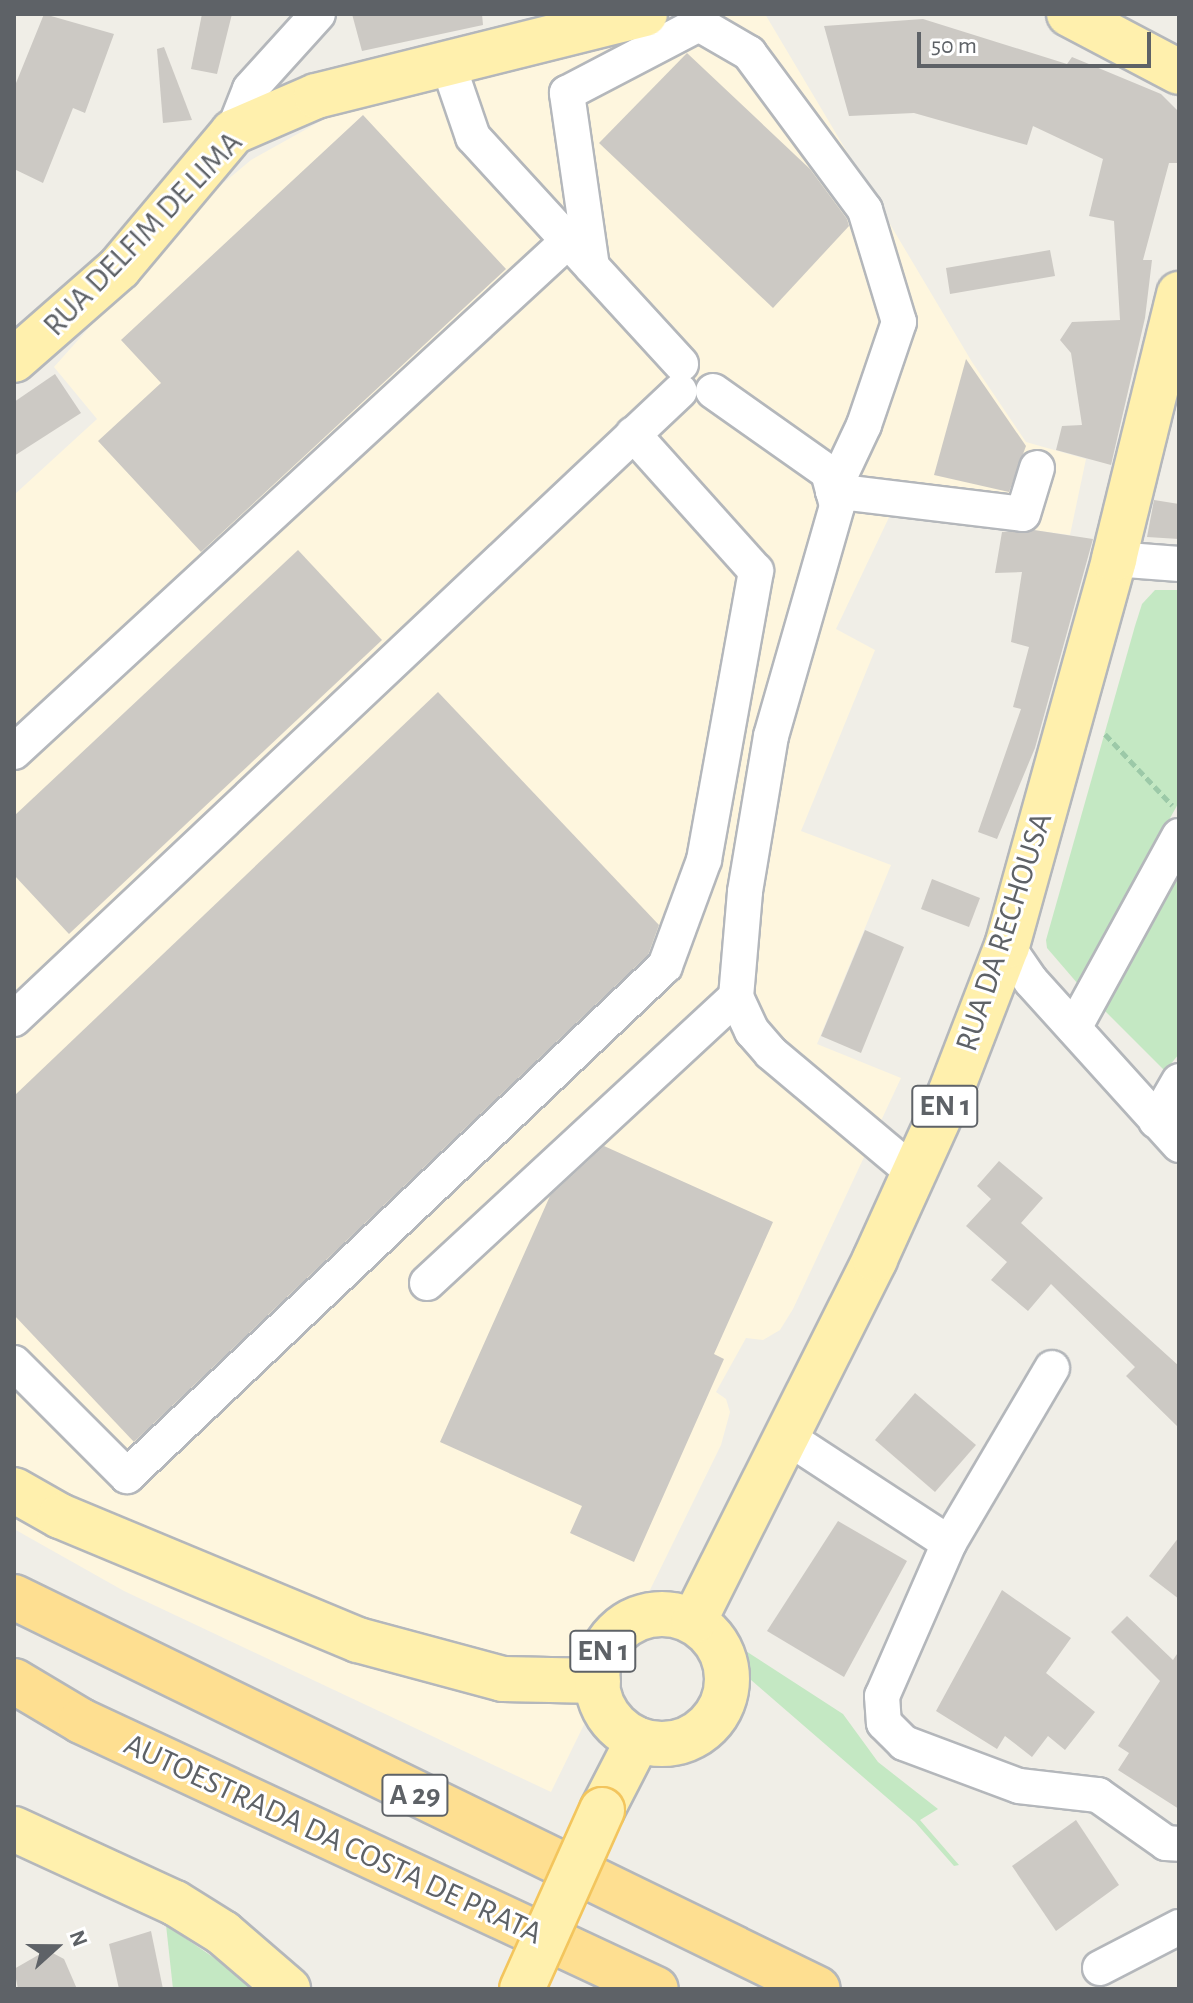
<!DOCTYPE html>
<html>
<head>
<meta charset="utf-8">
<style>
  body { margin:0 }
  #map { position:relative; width:1193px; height:2003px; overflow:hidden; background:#f0eee7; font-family:"Alegreya Sans",sans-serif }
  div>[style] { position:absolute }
  .commercial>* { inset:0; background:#fef6de }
  .green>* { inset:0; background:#c4e8c3 }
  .building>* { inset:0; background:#ccc9c4 }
  .path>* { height:5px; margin-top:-2.5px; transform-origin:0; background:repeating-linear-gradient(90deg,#9cc9a8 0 8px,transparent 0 12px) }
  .roads { filter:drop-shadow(2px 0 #b4b7bb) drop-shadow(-2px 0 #b4b7bb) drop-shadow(0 2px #b4b7bb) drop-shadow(0 -2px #b4b7bb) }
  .minor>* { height:34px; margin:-17px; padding:0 17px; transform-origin:17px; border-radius:17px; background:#fff }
  .major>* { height:44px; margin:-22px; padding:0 22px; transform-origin:22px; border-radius:22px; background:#fff0ad }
  .major>.ring { margin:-22px; padding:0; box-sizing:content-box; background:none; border:44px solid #fff0ad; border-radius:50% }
  .highway>* { height:44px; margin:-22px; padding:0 22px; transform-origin:22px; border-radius:22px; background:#fedf91 }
  .bridges { filter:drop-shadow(2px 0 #f3c55d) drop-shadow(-2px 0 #f3c55d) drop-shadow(0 2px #f3c55d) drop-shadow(0 -2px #f3c55d) }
  .major-bridge>* { height:44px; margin:-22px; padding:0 22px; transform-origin:22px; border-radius:22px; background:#fff0ad }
  span { translate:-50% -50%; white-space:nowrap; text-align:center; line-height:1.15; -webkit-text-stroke:6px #fff; paint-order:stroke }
  .shield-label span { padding:2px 6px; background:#fff; border:2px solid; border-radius:6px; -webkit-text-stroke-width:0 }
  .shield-label { font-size:30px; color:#5e6267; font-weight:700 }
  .street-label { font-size:32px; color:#5e6267 }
  .frame { position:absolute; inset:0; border:16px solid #5e6267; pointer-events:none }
  .north { position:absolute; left:16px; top:1907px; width:80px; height:80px; -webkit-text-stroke:6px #fff; paint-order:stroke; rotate:69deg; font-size:22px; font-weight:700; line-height:32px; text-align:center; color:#5e6267 }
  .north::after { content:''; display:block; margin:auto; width:28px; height:36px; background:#5e6267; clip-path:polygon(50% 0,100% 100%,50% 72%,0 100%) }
  .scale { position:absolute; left:917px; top:32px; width:234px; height:36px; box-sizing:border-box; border:4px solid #5e6267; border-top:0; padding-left:10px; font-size:24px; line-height:28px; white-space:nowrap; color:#5e6267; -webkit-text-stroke:6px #fff; paint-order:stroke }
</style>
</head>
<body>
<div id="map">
  <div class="commercial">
    <div style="clip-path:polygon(707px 14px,765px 14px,972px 362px,1026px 442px,1086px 459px,1070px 535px,892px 511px,836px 629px,875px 650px,801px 831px,891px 865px,817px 1044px,901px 1078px,793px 1309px,780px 1330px,763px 1340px,746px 1338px,716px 1392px,726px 1399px,730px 1412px,721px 1445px,551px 1792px,124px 1591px,14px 1529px,14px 495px,97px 419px,54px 367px,202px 201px,251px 160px,337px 112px)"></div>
  </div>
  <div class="green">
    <div style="clip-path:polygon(1155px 590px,1179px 590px,1179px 802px,1078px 984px,1047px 948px,1046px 940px,1135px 626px,1142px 604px)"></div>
    <div style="clip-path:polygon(1179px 866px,1179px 1054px,1165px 1071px,1101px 1007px)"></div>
    <div style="clip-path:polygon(738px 1646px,843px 1714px,878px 1762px,938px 1809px,920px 1820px,959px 1865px,954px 1866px,915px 1822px,743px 1673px,735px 1663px)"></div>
    <div style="clip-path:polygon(166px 1925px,248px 1981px,255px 1989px,173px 1989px)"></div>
  </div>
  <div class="building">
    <div style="clip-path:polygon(44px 14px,114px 34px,85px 113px,73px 108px,43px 183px,14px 169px,14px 88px)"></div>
    <div style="clip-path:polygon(202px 14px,232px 14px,217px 74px,191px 69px)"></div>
    <div style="clip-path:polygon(352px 14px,482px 14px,483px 25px,362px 51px)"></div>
    <div style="clip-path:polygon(923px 19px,1067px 64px,1072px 57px,1161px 94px,1179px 112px,1179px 163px,1169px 163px,1143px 260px,1152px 260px,1145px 318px,1111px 465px,1056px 450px,1062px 426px,1082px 425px,1071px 353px,1060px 340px,1072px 322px,1120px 320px,1114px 221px,1089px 216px,1103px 159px,1033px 126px,1027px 145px,914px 113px,849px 116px,824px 26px)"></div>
    <div style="clip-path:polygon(164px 47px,192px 120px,163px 123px,157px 49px)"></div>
    <div style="clip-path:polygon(687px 53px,810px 169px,847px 219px,849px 226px,773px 308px,599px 143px)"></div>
    <div style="clip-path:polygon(363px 115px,506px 269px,201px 552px,98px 441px,161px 383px,121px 340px)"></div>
    <div style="clip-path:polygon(1050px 250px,1055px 276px,950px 294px,946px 268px)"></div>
    <div style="clip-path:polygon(966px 359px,1026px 446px,1009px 492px,934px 475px)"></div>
    <div style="clip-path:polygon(55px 374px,81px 413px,14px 456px,14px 402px)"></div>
    <div style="clip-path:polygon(1154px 500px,1179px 504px,1179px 539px,1147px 537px)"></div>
    <div style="clip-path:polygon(1034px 530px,1093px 539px,1035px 748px,997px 839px,978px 832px,1021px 709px,1013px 707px,1029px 647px,1011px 642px,1022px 572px,995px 573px,1002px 532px)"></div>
    <div style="clip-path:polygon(298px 550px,382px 640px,69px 934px,14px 875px,14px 816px)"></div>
    <div style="clip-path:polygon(438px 692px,659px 925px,648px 955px,134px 1442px,14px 1315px,14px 1096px)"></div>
    <div style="clip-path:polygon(932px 879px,980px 898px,969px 927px,921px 909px)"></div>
    <div style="clip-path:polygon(865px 930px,904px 947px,861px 1053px,821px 1036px)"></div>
    <div style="clip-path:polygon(604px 1146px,773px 1222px,714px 1354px,724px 1359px,634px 1562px,570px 1533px,582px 1506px,440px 1442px,550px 1196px)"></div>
    <div style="clip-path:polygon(999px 1161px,1043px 1198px,1021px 1223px,1179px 1366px,1179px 1428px,1126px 1376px,1135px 1367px,1051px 1284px,1028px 1311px,991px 1280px,1007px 1262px,966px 1226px,991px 1199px,977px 1186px)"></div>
    <div style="clip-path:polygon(915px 1393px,976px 1445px,935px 1492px,875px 1440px)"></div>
    <div style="clip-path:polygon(838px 1521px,907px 1561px,844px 1677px,767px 1631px)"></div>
    <div style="clip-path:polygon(1179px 1537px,1179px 1599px,1149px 1576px)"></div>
    <div style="clip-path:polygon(1002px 1590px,1071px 1638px,1046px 1673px,1095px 1712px,1065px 1750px,1048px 1736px,1032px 1757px,1005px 1736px,997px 1749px,936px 1711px)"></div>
    <div style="clip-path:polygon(1127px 1616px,1173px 1660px,1179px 1651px,1179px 1809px,1118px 1770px,1129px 1753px,1118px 1746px,1160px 1681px,1111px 1632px)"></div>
    <div style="clip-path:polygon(1076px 1820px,1119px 1885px,1056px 1931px,1012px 1866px)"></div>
    <div style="clip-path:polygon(151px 1931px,163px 1989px,119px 1989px,109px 1944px)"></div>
    <div style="clip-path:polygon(47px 1950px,64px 1959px,77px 1989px,18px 1989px,14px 1969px)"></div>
  </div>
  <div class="path">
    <div style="left:1105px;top:734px;width:98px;rotate:46.7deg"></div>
  </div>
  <div class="roads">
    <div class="minor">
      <div style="left:448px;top:64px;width:77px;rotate:71.1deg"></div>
      <div style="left:473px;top:137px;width:308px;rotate:47.5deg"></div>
      <div style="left:233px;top:132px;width:46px;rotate:-68.4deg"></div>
      <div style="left:250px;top:89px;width:101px;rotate:-47.8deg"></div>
      <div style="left:592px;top:267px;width:176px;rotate:-98.2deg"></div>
      <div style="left:567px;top:93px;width:149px;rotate:-27.6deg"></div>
      <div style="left:699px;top:24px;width:58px;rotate:30.1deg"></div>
      <div style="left:749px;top:53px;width:195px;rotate:53.5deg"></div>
      <div style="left:865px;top:210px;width:117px;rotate:73.1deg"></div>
      <div style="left:899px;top:322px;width:109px;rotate:108.8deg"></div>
      <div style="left:864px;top:425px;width:73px;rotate:115.2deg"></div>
      <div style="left:833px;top:491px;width:191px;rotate:6.9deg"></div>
      <div style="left:1023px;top:514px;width:48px;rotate:-73.1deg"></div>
      <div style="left:713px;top:391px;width:141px;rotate:35.2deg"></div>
      <div style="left:828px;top:472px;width:35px;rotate:75deg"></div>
      <div style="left:837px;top:506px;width:239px;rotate:106deg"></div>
      <div style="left:771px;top:736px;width:158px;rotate:99.5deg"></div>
      <div style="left:745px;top:892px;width:105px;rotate:94.9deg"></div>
      <div style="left:1114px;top:559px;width:65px;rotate:4.4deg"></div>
      <div style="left:14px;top:752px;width:754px;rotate:-42.69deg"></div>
      <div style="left:1007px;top:946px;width:42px;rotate:55.6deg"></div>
      <div style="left:1031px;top:981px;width:221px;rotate:47.9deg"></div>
      <div style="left:14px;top:1019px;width:915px;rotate:-43.32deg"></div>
      <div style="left:1074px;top:1028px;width:219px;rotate:-61.3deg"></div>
      <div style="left:1156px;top:1121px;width:46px;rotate:-60.1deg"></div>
      <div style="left:427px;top:1283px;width:421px;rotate:-42.8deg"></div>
      <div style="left:736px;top:997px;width:38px;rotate:65deg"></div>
      <div style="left:752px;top:1031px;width:29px;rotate:49deg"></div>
      <div style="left:771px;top:1053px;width:187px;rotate:40deg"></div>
      <div style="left:14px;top:1363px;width:160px;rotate:45deg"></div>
      <div style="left:127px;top:1476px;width:741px;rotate:-43.47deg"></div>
      <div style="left:665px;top:966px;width:113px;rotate:-69.8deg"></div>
      <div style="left:704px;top:860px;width:294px;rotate:-79.8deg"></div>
      <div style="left:756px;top:571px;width:184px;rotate:-131.9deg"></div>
      <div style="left:1052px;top:1368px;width:203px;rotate:120.5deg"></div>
      <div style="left:949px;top:1543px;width:167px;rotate:113.6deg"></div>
      <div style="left:882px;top:1696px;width:27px;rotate:86deg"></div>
      <div style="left:884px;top:1723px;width:28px;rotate:45deg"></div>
      <div style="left:904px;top:1743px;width:123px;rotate:20.5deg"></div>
      <div style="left:1019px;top:1786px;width:80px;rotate:6.5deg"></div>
      <div style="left:1098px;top:1795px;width:83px;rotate:35.2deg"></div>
      <div style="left:1166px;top:1843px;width:13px;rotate:4deg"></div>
      <div style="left:784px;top:1435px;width:197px;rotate:33.2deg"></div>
      <div style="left:1100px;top:1968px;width:89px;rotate:-27.4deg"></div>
    </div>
    <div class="major">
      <div style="left:1069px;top:14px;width:124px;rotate:27.8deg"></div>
      <div style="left:14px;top:360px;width:140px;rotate:-41.2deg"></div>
      <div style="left:119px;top:268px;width:177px;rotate:-50deg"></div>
      <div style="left:233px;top:132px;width:90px;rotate:-23.4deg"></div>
      <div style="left:316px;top:96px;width:339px;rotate:-14deg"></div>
      <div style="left:14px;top:1490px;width:53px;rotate:29.5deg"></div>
      <div style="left:60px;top:1516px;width:323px;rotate:22.6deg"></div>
      <div style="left:358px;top:1640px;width:150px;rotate:15.1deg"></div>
      <div style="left:503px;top:1679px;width:95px;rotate:1.2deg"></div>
      <div class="ring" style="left:597px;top:1614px;width:86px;height:86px"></div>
      <div style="left:694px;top:1621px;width:405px;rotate:-63.4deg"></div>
      <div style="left:875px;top:1259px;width:179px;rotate:-65.6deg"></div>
      <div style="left:949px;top:1096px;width:161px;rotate:-68.9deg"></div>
      <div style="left:1007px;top:946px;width:402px;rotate:-74.5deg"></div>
      <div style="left:1114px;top:559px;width:273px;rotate:-76.2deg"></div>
      <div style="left:602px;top:1810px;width:79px;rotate:-62.8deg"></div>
      <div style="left:14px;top:1829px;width:177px;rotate:24.7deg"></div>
      <div style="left:175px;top:1903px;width:57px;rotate:32deg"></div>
      <div style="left:223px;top:1933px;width:86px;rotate:40.7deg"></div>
    </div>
    <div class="highway">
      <div style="left:14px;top:1597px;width:894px;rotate:25.99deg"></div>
      <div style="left:14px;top:1681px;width:78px;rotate:30.8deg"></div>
      <div style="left:81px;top:1721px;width:634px;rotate:24.99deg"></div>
    </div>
  </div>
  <div class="bridges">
    <div class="major-bridge">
      <div style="left:522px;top:1989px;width:196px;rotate:-65.9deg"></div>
    </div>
  </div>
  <div class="shield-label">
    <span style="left:945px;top:1106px">EN 1</span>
    <span style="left:603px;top:1651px">EN 1</span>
    <span style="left:415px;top:1795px">A 29</span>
  </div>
  <div class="street-label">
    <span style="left:143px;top:234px;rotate:-46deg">RUA DELFIM DE LIMA</span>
    <span style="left:1004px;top:932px;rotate:-72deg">RUA DA RECHOUSA</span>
    <span style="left:333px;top:1839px;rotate:25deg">AUTOESTRADA DA COSTA DE PRATA</span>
  </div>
  <div class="frame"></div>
  <div class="north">N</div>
  <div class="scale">50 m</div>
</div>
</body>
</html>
